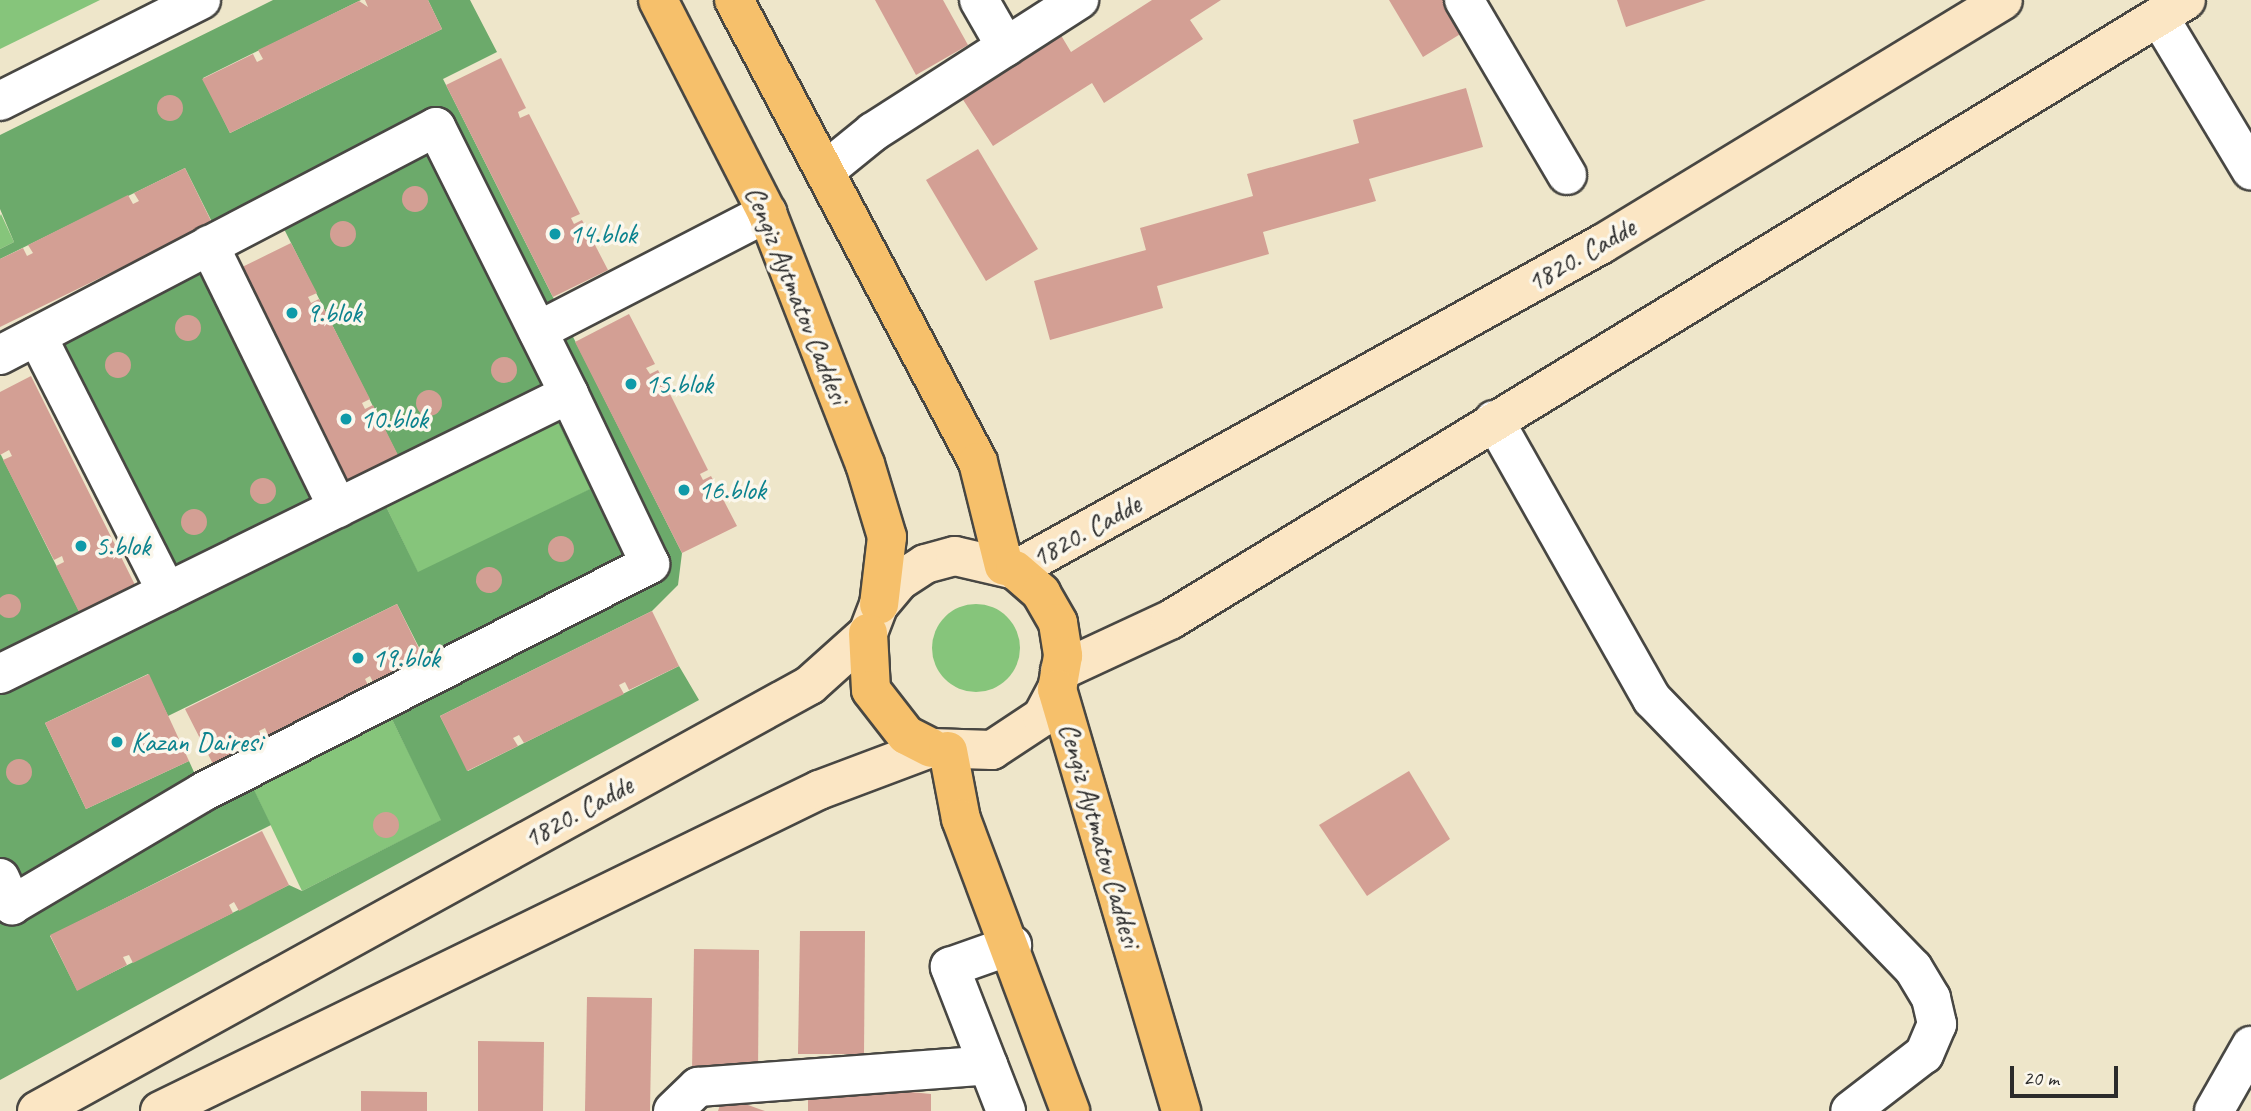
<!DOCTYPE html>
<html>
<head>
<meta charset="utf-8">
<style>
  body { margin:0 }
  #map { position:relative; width:2251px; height:1111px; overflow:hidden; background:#eee6ca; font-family:Caveat,sans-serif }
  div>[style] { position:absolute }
  .green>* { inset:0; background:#86c57b }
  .round { border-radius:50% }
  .forest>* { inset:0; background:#6caa6b }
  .building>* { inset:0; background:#d39f94 }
  .roads { filter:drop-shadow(2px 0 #484743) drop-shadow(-2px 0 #484743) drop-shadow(0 2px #484743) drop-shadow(0 -2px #484743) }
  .street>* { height:38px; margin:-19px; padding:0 19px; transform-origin:19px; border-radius:19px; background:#fff }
  .secondary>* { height:38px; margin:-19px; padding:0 19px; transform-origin:19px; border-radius:19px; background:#fbe6c4 }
  .primary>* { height:38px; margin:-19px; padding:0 19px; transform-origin:19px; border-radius:19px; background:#f6c06b }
  .dots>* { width:19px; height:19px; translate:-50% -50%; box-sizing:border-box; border:4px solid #fbf7ec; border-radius:50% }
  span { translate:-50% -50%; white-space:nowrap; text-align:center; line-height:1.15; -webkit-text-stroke:7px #fbf7ec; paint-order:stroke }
  .culture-label { font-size:28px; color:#0d838f }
  .left { translate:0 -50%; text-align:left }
  .street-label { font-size:28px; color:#2b2b2b }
  .scale { position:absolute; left:2010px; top:1066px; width:108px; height:32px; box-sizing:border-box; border:4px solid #2b2b2b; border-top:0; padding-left:9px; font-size:21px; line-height:24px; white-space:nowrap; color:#2b2b2b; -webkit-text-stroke:5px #fbf7ec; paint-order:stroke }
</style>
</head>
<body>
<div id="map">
  <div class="green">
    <div style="clip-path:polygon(0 0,100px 0,0 49px)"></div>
    <div style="clip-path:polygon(1px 214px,14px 242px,0 249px,0 216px)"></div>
    <div style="clip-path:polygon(549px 405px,591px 489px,418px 573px,377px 488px)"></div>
    <div class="round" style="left:932px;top:604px;width:88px;height:88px"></div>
    <div style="clip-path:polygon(387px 709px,442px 820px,302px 891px,249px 780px)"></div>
  </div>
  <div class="forest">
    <div style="clip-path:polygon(evenodd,273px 0,361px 0,203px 78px,230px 133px,442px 29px,428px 0,470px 0,497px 52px,443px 79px,682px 553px,678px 585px,652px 611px,440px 716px,468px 771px,679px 666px,699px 700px,0 1080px,0 453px,88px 629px,166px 592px,37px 336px,167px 267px,159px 249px,212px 222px,185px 168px,0 259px,0 249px,14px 242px,0 209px,0 135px,273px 0,165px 96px,182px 105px,172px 120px,158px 113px,165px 96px,273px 0,275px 211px,407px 474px,549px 405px,590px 489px,418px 572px,377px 488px,338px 507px,209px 246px,275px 211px,273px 0,556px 537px,572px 542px,567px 560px,550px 555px,556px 537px,273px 0,489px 567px,501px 577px,491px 593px,476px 582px,489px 567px,273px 0,397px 604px,433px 675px,387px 709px,441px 820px,302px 891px,289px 885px,77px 990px,50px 936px,271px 825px,245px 771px,203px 792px,189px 761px,86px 809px,45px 723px,148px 674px,168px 716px,397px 604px,273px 0,15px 760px,30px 765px,25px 783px,7px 777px,15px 760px)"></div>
  </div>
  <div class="building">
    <div style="clip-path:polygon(365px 0,428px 0,442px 29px,230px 133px,202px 79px,253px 54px,257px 62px,263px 59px,258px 50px,359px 1px,368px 7px)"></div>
    <div style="clip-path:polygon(875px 0,943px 0,968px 45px,916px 75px)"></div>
    <div style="clip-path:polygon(1152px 0,1221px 0,1190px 20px,1203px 39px,1104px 103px,1092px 83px,993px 146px,960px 95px,1059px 32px,1071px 52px)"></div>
    <div style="clip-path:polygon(1389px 0,1460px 0,1475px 25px,1423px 57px)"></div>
    <div style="clip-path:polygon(1617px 0,1706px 0,1626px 27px)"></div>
    <div style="clip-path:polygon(501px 58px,526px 108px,518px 112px,520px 118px,529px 114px,580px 214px,571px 218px,574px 224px,582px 220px,608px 270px,553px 297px,446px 85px)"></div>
    <div style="clip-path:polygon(1466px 88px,1483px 147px,1369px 179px,1376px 201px,1263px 232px,1269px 254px,1157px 286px,1163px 308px,1050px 340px,1034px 281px,1146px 250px,1140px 228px,1253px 196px,1247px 174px,1359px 143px,1353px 120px)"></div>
    <div class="round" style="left:157px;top:95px;width:26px;height:26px"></div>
    <div style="clip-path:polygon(978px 149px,1038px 249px,986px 281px,926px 180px)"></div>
    <div style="clip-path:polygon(185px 168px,212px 223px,0 327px,0 259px,23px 248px,27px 256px,33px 253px,28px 245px,128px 195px,133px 204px,139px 201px,134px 193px)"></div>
    <div class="round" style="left:402px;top:186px;width:26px;height:26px"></div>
    <div class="round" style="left:330px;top:221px;width:26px;height:26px"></div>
    <div style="clip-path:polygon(291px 243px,317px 293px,308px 297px,311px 303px,319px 299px,370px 399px,362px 403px,365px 409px,373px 405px,398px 455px,343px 483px,236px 270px)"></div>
    <div style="clip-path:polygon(629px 314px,655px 364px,646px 368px,650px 374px,658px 370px,708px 470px,700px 474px,703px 480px,711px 476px,737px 526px,682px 553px,575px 342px)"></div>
    <div class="round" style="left:175px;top:315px;width:26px;height:26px"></div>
    <div class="round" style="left:105px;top:352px;width:26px;height:26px"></div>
    <div class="round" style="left:491px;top:357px;width:26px;height:26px"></div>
    <div style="clip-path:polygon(31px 376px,137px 589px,81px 616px,56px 566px,64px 562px,62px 556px,54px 560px,3px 460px,12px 456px,9px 450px,0 455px,0 392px)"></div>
    <div class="round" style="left:416px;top:390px;width:26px;height:26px"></div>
    <div class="round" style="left:250px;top:478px;width:26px;height:26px"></div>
    <div class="round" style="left:181px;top:509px;width:26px;height:26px"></div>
    <div class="round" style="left:548px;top:536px;width:26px;height:26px"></div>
    <div class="round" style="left:476px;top:567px;width:26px;height:26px"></div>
    <div class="round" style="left:-3px;top:594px;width:24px;height:24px"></div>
    <div style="clip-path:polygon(397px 604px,424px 659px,374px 684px,370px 676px,365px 679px,369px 687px,269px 737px,265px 728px,259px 731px,263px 739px,213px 764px,185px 709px)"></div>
    <div style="clip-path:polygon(652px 611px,679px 666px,629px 690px,625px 682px,619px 685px,624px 694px,524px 743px,519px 735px,513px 738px,518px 746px,467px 771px,440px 716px)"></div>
    <div style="clip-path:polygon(149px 674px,189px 761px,86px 809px,45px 723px)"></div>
    <div class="round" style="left:6px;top:759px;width:26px;height:26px"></div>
    <div style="clip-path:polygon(1409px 771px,1450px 839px,1367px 896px,1319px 825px)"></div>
    <div class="round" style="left:373px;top:812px;width:26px;height:26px"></div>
    <div style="clip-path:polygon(262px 831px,289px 885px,239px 911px,234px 902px,229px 905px,233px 913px,133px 963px,129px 955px,123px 957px,127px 965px,77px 991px,50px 935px)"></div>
    <div style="clip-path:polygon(800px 931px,865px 931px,864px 1054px,798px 1054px)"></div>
    <div style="clip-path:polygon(694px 949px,759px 950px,758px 1073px,692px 1072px)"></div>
    <div style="clip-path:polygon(587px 997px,652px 998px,650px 1111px,585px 1111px)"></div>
    <div style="clip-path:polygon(478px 1041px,544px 1042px,543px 1111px,478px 1111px)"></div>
    <div style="clip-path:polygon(881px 1089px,931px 1094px,931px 1111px,808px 1111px,808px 1092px)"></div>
    <div style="clip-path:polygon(361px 1091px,427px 1092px,427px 1111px,361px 1111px)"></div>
    <div style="clip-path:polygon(723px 1096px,765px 1111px,718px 1111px)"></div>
  </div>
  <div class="roads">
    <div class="street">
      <div style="left:979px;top:0;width:54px;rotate:60.1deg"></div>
      <div style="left:1464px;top:0;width:203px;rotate:59.5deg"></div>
      <div style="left:2159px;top:17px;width:179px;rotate:59deg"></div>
      <div style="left:0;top:101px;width:225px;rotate:-26.7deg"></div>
      <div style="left:825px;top:171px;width:62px;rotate:-39.1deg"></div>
      <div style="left:873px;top:132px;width:245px;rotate:-32.7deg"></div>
      <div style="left:209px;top:245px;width:293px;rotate:63.9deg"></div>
      <div style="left:538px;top:331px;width:258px;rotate:-27.3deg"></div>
      <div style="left:37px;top:336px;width:287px;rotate:63.1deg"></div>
      <div style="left:0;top:355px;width:492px;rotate:-27.6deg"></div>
      <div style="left:436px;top:127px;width:298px;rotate:63.5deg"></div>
      <div style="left:569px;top:394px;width:634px;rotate:153.8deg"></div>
      <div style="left:1494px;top:420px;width:321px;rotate:60.5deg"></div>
      <div style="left:1652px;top:699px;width:375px;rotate:45.9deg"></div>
      <div style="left:1913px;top:968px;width:35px;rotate:59deg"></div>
      <div style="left:1931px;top:998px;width:27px;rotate:77deg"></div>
      <div style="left:1937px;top:1024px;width:33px;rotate:113deg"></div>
      <div style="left:1924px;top:1054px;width:93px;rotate:142.4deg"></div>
      <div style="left:0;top:878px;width:30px;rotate:66deg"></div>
      <div style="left:12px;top:905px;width:222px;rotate:-30.6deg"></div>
      <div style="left:203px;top:792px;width:502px;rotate:-27.02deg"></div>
      <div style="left:650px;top:564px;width:188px;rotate:-115.5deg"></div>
      <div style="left:673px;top:1111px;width:35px;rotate:-44deg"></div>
      <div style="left:698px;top:1087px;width:291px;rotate:-4.3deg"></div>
      <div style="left:1006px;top:1111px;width:155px;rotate:-111.3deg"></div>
      <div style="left:950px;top:967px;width:66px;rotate:-19.5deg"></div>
      <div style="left:2214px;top:1111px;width:75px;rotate:-60.4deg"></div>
    </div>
    <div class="secondary">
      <div style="left:1060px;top:671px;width:121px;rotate:-24.9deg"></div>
      <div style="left:1170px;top:620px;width:1190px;rotate:-31.39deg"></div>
      <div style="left:37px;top:1111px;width:883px;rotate:-28.86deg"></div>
      <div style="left:810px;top:685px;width:78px;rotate:-41.9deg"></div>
      <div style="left:868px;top:633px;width:30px;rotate:-69deg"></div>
      <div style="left:879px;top:605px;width:31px;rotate:-50deg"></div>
      <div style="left:899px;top:581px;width:31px;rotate:-33deg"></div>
      <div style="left:925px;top:564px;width:31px;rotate:-15deg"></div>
      <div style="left:955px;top:556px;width:62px;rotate:13.1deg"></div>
      <div style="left:1015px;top:570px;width:671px;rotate:-29.05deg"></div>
      <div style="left:1602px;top:244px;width:469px;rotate:-31.3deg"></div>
      <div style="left:160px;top:1111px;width:733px;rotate:-25.97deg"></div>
      <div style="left:819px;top:790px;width:120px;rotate:-20.6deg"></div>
      <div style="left:931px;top:748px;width:61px;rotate:1.9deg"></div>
      <div style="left:992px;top:750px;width:60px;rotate:-33.4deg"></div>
      <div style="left:1042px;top:717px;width:32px;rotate:-62deg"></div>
    </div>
    <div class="primary">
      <div style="left:658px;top:0;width:239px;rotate:62.9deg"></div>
      <div style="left:767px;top:213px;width:269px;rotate:68.7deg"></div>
      <div style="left:865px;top:464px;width:76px;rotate:73.2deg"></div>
      <div style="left:887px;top:537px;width:68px;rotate:96.7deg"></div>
      <div style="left:734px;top:0;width:522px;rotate:62.16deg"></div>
      <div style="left:978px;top:462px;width:107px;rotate:76deg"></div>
      <div style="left:1015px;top:570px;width:35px;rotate:41deg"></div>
      <div style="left:1041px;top:593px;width:34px;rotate:60deg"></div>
      <div style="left:1058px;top:623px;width:33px;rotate:81deg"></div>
      <div style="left:1063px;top:656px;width:34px;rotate:100deg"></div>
      <div style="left:1057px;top:689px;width:440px;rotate:73.6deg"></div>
      <div style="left:868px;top:633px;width:57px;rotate:87deg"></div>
      <div style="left:871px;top:690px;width:57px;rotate:52.1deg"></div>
      <div style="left:906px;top:735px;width:28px;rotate:27deg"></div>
      <div style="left:948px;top:751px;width:69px;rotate:79.2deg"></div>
      <div style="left:961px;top:819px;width:312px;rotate:69.5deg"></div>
    </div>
  </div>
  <div class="dots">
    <div style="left:555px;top:234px;background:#0f9aa8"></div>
    <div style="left:292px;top:313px;background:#0f9aa8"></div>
    <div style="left:631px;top:384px;background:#0f9aa8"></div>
    <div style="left:346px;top:419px;background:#0f9aa8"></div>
    <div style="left:684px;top:490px;background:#0f9aa8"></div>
    <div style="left:81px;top:546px;background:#0f9aa8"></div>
    <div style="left:358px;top:658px;background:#0f9aa8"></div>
    <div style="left:117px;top:742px;background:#0f9aa8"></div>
  </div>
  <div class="culture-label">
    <span class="left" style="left:569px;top:234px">14.blok</span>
    <span class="left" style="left:306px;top:313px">9.blok</span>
    <span class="left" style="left:645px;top:384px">15.blok</span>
    <span class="left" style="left:360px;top:419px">10.blok</span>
    <span class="left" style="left:698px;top:490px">16.blok</span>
    <span class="left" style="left:95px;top:546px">5.blok</span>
    <span class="left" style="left:372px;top:658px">19.blok</span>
    <span class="left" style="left:131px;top:742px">Kazan Dairesi</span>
  </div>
  <div class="street-label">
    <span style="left:1581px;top:255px;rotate:-30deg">1820. Cadde</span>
    <span style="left:797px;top:295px;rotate:68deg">Cengiz Aytmatov Caddesi</span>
    <span style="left:1086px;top:531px;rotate:-29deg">1820. Cadde</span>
    <span style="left:578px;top:812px;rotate:-29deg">1820. Cadde</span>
    <span style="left:1100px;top:835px;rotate:74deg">Cengiz Aytmatov Caddesi</span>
  </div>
  <div class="scale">20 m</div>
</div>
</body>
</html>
